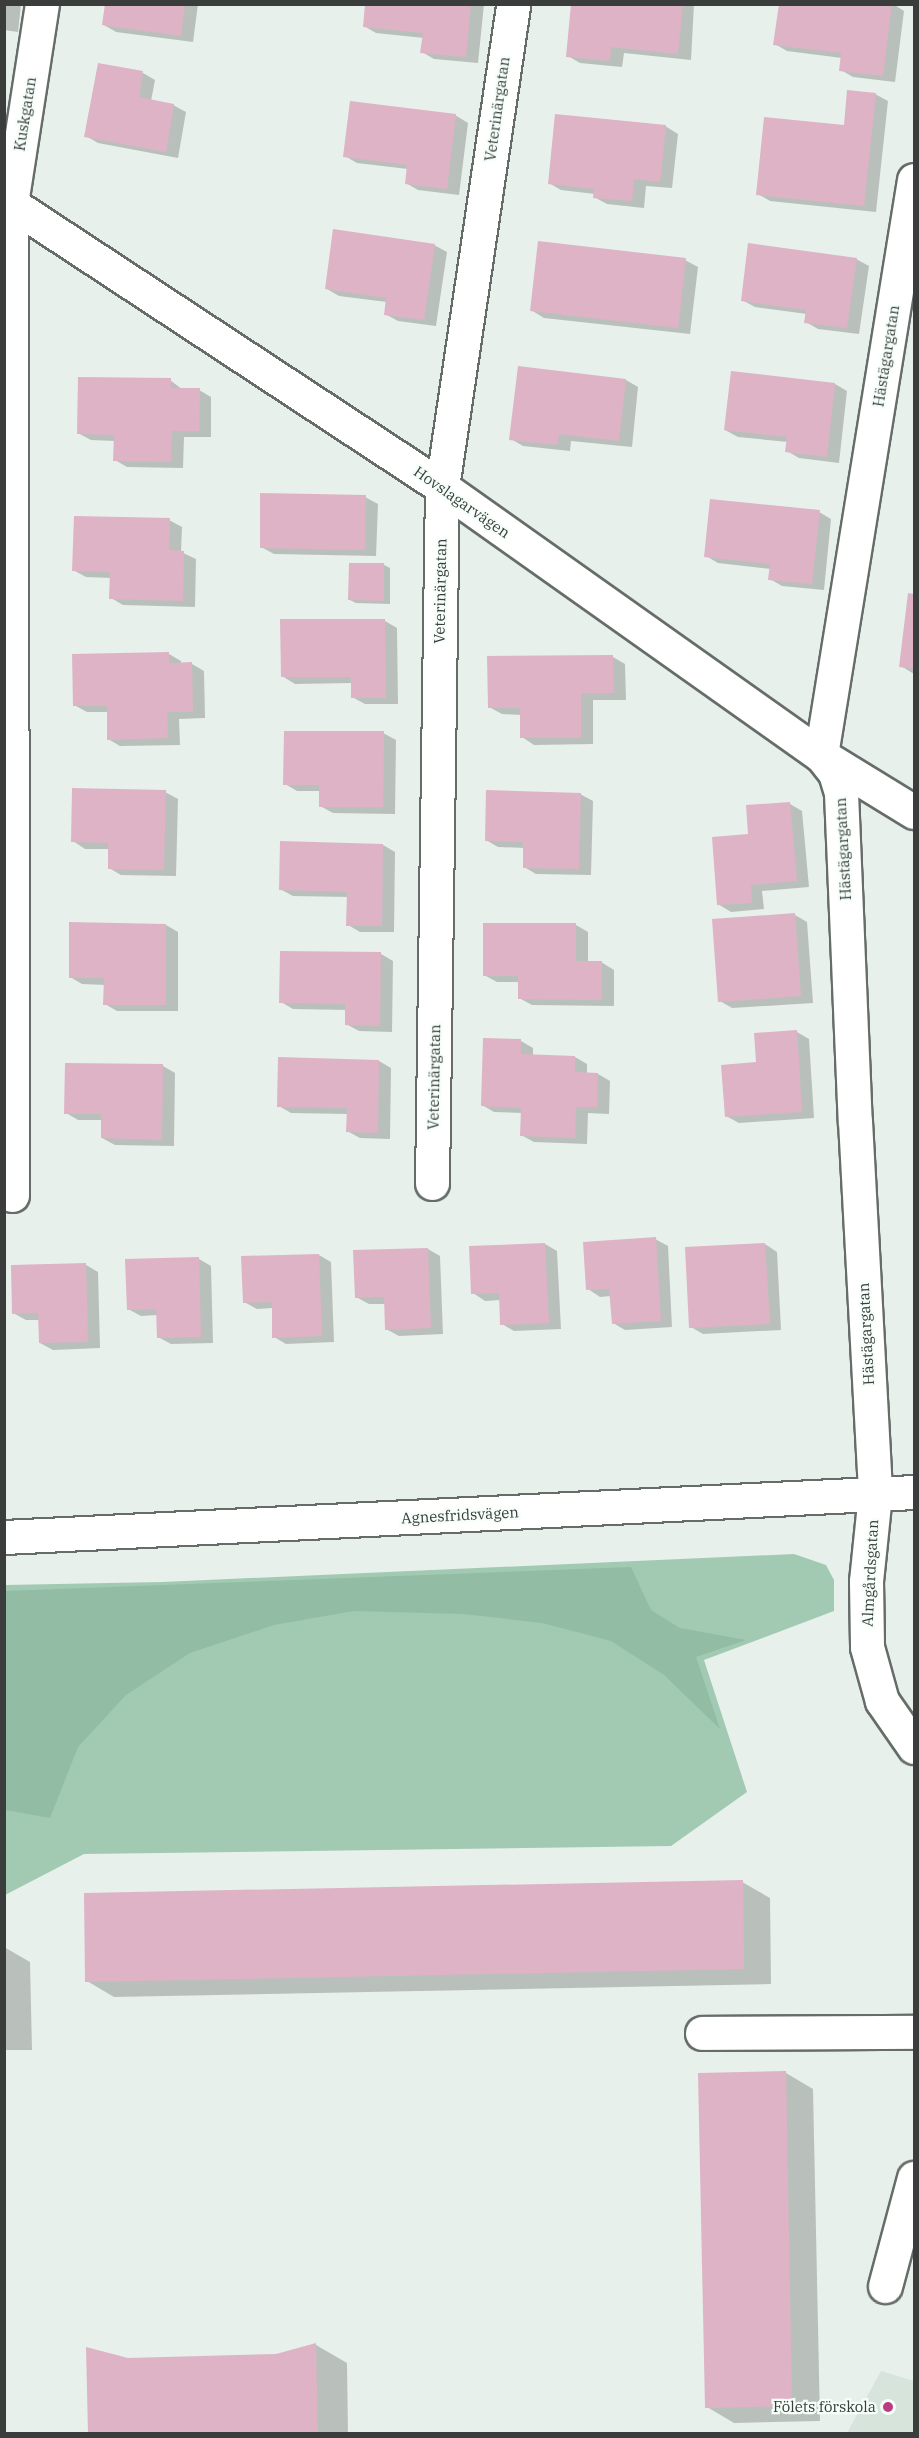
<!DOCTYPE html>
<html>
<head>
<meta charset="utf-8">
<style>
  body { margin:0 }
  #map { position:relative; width:919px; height:2438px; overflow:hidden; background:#e8f0eb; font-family:"IBM Plex Serif",serif }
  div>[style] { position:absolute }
  .built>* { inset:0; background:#d6e4db }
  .green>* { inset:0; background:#a2cab3 }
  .forest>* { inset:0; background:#92bca4 }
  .shadow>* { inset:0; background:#0003 }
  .building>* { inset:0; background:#deb3c6 }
  .roads { filter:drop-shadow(2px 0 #666d69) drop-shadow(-2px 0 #666d69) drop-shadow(0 2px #666d69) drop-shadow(0 -2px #666d69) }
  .minor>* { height:33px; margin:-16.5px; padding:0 16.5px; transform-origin:16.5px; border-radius:16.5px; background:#fff }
  .major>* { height:33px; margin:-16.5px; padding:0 16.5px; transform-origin:16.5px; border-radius:16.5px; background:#fff }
  .dots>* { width:16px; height:16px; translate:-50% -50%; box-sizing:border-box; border:3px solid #f5fef9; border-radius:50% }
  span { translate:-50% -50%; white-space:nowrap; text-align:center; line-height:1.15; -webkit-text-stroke:4.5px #f5fef9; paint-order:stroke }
  .street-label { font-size:15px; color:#3a3d3b }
  .poi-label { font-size:15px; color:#3a3d3b }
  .right { translate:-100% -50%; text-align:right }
  .frame { position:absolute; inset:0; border:6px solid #3a3d3b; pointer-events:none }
</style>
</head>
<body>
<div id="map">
  <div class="built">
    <div style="clip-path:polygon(881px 2371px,914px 2381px,914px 2433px,847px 2433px)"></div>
  </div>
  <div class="green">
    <div style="clip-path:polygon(794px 1554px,826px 1565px,834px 1580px,834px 1611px,704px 1660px,747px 1792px,671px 1846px,84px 1854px,5px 1895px,5px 1585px,162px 1582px)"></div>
  </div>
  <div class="forest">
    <div style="clip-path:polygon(631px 1567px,651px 1610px,680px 1628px,746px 1640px,696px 1657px,720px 1729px,664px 1675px,611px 1641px,542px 1623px,463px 1614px,354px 1611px,274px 1625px,190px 1653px,126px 1695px,78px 1747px,50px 1818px,5px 1810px,5px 1591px)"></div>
  </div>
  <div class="shadow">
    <div style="clip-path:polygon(4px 4px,21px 4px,18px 32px,4px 30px)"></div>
    <div style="clip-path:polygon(107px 4px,198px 4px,193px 42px,116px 32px,104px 25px)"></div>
    <div style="clip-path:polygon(367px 4px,484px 4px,478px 63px,434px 59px,422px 52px,424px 38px,376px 33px,364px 26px)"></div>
    <div style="clip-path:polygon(573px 4px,694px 4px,691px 60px,624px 53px,622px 67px,580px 63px,568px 56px)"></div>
    <div style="clip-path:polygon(780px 4px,893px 4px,904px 11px,895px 82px,853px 77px,841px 70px,842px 58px,787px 51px,775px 44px)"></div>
    <div style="clip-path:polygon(143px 73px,155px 80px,151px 101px,173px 105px,186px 112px,178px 158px,98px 143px,86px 136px)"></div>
    <div style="clip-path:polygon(875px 94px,888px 101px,876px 212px,770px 201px,758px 194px,845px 127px)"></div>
    <div style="clip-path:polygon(455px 115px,468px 123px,459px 195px,418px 190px,406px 183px,408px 169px,357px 163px,345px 156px)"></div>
    <div style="clip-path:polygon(665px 126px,678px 134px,672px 188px,646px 186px,644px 208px,607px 204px,594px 197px,595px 194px,561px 190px,549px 183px)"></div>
    <div style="clip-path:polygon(434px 245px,447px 252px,436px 326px,398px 321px,385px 314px,387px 302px,339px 296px,327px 289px)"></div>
    <div style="clip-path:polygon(856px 259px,869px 266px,859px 334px,818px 329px,806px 322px,807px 314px,755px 307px,742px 300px)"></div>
    <div style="clip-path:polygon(685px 260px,698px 267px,690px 334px,544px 318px,531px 310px)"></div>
    <div style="clip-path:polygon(519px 368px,626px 380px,638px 387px,632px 447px,571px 441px,570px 451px,523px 446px,511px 439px)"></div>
    <div style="clip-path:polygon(732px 373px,835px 384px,847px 391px,839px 463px,799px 458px,787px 451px,788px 442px,738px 437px,725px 430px)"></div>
    <div style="clip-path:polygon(170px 380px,183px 390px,199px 390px,211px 397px,211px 437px,184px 437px,183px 468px,127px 467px,115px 460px,115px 441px,91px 440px,78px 433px)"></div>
    <div style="clip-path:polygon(365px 497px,378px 504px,376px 556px,274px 554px,261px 547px)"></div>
    <div style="clip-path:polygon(819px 512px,831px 519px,824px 590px,782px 586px,770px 579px,771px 569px,718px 563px,706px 556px)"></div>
    <div style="clip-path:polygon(169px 520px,182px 527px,181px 552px,196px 559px,195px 607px,123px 605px,111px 598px,111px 578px,86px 577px,73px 570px)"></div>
    <div style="clip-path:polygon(384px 565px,390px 568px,390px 604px,356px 603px,350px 600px)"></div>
    <div style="clip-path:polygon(910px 595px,914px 596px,914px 674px,901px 666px)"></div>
    <div style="clip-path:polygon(385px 621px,397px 628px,398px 704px,365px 704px,352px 697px,352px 683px,295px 684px,282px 676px)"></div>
    <div style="clip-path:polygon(169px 654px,181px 661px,181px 664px,192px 664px,204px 671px,205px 718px,179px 719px,180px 745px,120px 746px,108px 739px,108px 712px,87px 712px,74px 705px)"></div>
    <div style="clip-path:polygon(613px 657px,625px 664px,626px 700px,593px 700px,593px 744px,534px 745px,522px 737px,522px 715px,502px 714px,489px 707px)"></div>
    <div style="clip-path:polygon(383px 733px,396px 740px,395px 814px,333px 813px,320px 806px,321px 791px,297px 791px,285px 784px)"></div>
    <div style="clip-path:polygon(165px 792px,178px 799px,176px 876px,121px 875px,109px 868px,109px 849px,85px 849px,73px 841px)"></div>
    <div style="clip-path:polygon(580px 794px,593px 801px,591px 875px,536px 874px,524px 867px,525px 848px,498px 847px,486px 840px)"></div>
    <div style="clip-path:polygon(790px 804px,802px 811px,809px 887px,762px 891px,764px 909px,731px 912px,718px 904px,750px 836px)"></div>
    <div style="clip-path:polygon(383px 845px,395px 852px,394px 932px,360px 932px,348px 925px,349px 897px,293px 896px,280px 889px)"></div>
    <div style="clip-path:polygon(795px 915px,807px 922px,813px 1003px,732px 1008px,720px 1001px)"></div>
    <div style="clip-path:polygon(166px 925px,178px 932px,178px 1011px,117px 1011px,105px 1004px,105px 985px,82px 984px,70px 977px)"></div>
    <div style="clip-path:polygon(484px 925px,576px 925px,588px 932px,588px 962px,601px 962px,614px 970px,614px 1006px,532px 1005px,519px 998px,519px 982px,497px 982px,484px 975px)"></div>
    <div style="clip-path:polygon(381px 954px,393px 961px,392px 1032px,359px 1031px,346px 1024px,347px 1010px,293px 1009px,281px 1002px)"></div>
    <div style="clip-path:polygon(797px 1032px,809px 1039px,814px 1118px,739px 1123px,726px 1116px,757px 1064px)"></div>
    <div style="clip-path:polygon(521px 1041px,533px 1048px,533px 1056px,575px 1057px,587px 1064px,587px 1074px,598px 1074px,610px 1081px,609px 1114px,588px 1113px,587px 1144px,534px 1142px,521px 1135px,522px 1113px,494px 1112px,482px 1105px)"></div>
    <div style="clip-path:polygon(379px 1061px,391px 1068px,390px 1139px,360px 1138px,347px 1131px,348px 1114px,291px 1113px,279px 1106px)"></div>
    <div style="clip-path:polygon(163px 1066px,175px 1073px,174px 1146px,115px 1145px,102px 1138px,103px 1120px,78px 1120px,66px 1113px)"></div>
    <div style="clip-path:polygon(655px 1239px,668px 1246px,672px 1327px,625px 1330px,613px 1323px,611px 1296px,600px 1297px,588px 1289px)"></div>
    <div style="clip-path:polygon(545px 1244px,557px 1251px,561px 1329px,514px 1331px,502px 1324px,500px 1300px,485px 1301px,473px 1293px)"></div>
    <div style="clip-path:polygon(765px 1244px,777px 1252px,781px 1330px,703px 1334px,691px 1327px)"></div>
    <div style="clip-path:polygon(428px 1249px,440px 1256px,443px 1334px,399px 1336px,386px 1329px,385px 1304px,369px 1304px,356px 1297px)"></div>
    <div style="clip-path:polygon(319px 1255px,331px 1262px,334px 1342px,286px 1344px,274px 1337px,273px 1308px,257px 1309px,244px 1302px)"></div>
    <div style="clip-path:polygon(199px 1259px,211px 1266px,213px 1343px,171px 1344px,158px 1337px,157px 1315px,141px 1316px,128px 1309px)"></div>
    <div style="clip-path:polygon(86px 1265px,98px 1272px,100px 1348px,53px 1350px,40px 1343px,40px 1320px,26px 1320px,13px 1313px)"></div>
    <div style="clip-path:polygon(742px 1882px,770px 1898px,771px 1984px,114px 1997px,87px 1981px)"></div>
    <div style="clip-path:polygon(4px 1947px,30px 1962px,32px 2050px,4px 2050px)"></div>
    <div style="clip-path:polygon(786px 2073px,813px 2089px,820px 2421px,734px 2423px,707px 2407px)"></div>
    <div style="clip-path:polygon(316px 2345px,347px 2363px,348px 2434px,89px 2434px,128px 2360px,277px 2355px)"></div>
  </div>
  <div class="building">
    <div style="clip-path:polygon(105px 4px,185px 4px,181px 36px,102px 25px)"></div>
    <div style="clip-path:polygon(365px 4px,471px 4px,466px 57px,420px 53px,423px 33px,363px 27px)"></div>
    <div style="clip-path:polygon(571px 4px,683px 4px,678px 54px,611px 47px,610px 61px,566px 57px)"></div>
    <div style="clip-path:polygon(779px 4px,892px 4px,883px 76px,839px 71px,841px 53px,773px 45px)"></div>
    <div style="clip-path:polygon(98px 63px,143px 71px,139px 97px,174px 104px,166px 152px,84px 137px)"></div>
    <div style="clip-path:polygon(847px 90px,876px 93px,864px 206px,756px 195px,764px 117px,844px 125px)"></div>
    <div style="clip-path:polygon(350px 101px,456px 114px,447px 189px,405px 184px,407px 165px,343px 157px)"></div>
    <div style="clip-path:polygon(555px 114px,666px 125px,660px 182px,634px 179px,632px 201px,593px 198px,594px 189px,548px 184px)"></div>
    <div style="clip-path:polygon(333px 229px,435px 244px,424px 320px,384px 315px,386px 298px,325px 289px)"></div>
    <div style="clip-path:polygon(538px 241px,686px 258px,678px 328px,530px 311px)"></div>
    <div style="clip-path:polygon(748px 243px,857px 258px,847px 328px,804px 323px,806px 310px,741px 301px)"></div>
    <div style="clip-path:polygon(518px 366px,626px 379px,619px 441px,559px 434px,558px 445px,509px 440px)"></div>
    <div style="clip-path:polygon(731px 371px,835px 383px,827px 457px,785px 452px,787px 437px,724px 430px)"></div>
    <div style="clip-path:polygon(78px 377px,171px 378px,171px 388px,200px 388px,199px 431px,172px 431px,171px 462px,113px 461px,114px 435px,77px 434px)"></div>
    <div style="clip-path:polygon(260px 493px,366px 495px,365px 550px,260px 548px)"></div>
    <div style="clip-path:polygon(710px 499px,820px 510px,812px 584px,768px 580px,770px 564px,704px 557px)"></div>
    <div style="clip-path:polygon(74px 516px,170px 518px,169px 550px,184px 551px,183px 601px,109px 599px,110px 572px,72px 571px)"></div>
    <div style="clip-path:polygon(349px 563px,384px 563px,384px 601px,348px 600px)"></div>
    <div style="clip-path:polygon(908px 593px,914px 594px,914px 669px,899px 667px)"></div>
    <div style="clip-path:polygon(280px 619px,385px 619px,386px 698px,351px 698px,351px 677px,281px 677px)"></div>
    <div style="clip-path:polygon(169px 652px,169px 663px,192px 662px,193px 712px,167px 712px,168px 738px,107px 740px,107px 706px,73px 706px,72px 654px)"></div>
    <div style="clip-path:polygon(613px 655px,614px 693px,581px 693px,581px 738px,520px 738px,520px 708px,488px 708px,487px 656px)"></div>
    <div style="clip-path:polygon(284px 731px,384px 731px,383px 807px,319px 807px,319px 785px,283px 785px)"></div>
    <div style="clip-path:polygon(72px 788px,166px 790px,164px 870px,108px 869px,108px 843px,71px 842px)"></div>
    <div style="clip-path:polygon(486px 790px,581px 793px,579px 869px,523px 868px,523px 842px,485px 841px)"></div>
    <div style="clip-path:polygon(790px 802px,797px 881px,751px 885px,752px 903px,717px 905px,712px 837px,748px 834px,746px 805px)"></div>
    <div style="clip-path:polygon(280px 841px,383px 844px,382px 926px,346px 926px,347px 892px,279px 890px)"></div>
    <div style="clip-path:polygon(795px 913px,801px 996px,718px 1002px,712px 919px)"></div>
    <div style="clip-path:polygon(69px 922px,166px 924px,166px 1005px,103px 1005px,104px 978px,69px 978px)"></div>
    <div style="clip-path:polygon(483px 923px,576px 923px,576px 961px,602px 961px,602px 1000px,518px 999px,518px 976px,483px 976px)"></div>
    <div style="clip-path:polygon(280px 951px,381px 952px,380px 1026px,345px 1025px,345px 1004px,279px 1003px)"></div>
    <div style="clip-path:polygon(797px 1030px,802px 1112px,725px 1117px,721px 1065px,756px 1062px,754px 1033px)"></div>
    <div style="clip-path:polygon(483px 1038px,521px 1039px,521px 1054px,575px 1056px,575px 1072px,598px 1073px,597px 1107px,576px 1107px,575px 1138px,520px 1136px,521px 1108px,481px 1106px)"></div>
    <div style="clip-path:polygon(278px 1057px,379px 1060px,378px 1133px,346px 1132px,347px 1108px,277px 1107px)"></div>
    <div style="clip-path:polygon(65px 1063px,163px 1064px,162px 1140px,101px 1138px,101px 1114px,64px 1114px)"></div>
    <div style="clip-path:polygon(656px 1237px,661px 1321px,612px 1324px,609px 1289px,586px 1290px,583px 1242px)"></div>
    <div style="clip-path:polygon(545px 1243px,549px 1323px,500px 1325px,499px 1293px,471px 1294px,469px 1246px)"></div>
    <div style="clip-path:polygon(765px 1243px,770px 1324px,689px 1328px,685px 1247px)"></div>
    <div style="clip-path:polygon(428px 1248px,431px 1328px,385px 1330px,384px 1297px,355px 1298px,353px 1250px)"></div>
    <div style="clip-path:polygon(319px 1254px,322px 1336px,272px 1338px,272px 1302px,243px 1303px,241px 1256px)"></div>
    <div style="clip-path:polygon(199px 1257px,201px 1337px,157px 1338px,156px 1309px,127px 1310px,125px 1259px)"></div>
    <div style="clip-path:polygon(86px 1263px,88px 1342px,39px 1343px,38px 1313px,12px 1314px,11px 1265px)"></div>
    <div style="clip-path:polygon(743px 1880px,744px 1969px,85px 1982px,84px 1893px)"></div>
    <div style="clip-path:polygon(786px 2071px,792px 2406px,705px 2408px,698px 2073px)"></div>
    <div style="clip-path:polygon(316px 2343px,318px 2434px,88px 2434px,86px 2347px,128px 2358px,276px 2354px)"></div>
  </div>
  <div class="roads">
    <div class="minor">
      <div style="left:914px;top:180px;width:582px;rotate:99.19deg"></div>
      <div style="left:821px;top:755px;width:23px;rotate:52deg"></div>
      <div style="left:835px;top:773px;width:21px;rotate:73deg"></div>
      <div style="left:841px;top:793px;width:328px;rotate:87.6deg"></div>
      <div style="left:855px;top:1121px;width:374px;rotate:86.9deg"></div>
      <div style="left:875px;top:1494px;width:87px;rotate:95.9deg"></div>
      <div style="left:866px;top:1581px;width:66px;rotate:89.1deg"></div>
      <div style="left:867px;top:1647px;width:56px;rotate:74.5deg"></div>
      <div style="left:882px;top:1701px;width:56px;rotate:55.2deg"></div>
      <div style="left:4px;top:199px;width:524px;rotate:33.33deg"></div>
      <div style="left:442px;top:487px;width:464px;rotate:35.3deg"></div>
      <div style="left:821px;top:755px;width:109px;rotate:31.5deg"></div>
      <div style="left:432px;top:1183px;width:696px;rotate:-89.18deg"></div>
      <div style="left:442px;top:487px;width:488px;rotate:-81.6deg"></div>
      <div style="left:12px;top:1195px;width:991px;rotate:-90.06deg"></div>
      <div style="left:11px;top:204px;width:202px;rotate:-81.2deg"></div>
      <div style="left:702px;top:2033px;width:212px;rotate:-0.3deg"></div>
      <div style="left:885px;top:2286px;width:112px;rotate:-75deg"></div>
    </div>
    <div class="major">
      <div style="left:4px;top:1537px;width:911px;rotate:-2.83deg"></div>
    </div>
  </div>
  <div class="dots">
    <div style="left:888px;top:2407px;background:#bc3b83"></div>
  </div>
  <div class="street-label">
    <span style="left:497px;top:109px;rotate:-82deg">Veterinärgatan</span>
    <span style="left:25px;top:114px;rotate:-81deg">Kuskgatan</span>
    <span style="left:886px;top:356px;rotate:-81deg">Hästägargatan</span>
    <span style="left:462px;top:502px;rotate:35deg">Hovslagarvägen</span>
    <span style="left:440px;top:591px;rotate:-89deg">Veterinärgatan</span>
    <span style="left:843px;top:849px;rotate:-93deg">Hästägargatan</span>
    <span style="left:434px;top:1077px;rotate:-89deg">Veterinärgatan</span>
    <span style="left:866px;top:1334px;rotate:-93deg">Hästägargatan</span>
    <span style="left:460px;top:1515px;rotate:-3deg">Agnesfridsvägen</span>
    <span style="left:870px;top:1573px;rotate:-87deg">Almgårdsgatan</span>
  </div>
  <div class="poi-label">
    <span class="right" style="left:876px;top:2407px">Fölets förskola</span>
  </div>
  <div class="frame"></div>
</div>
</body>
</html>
